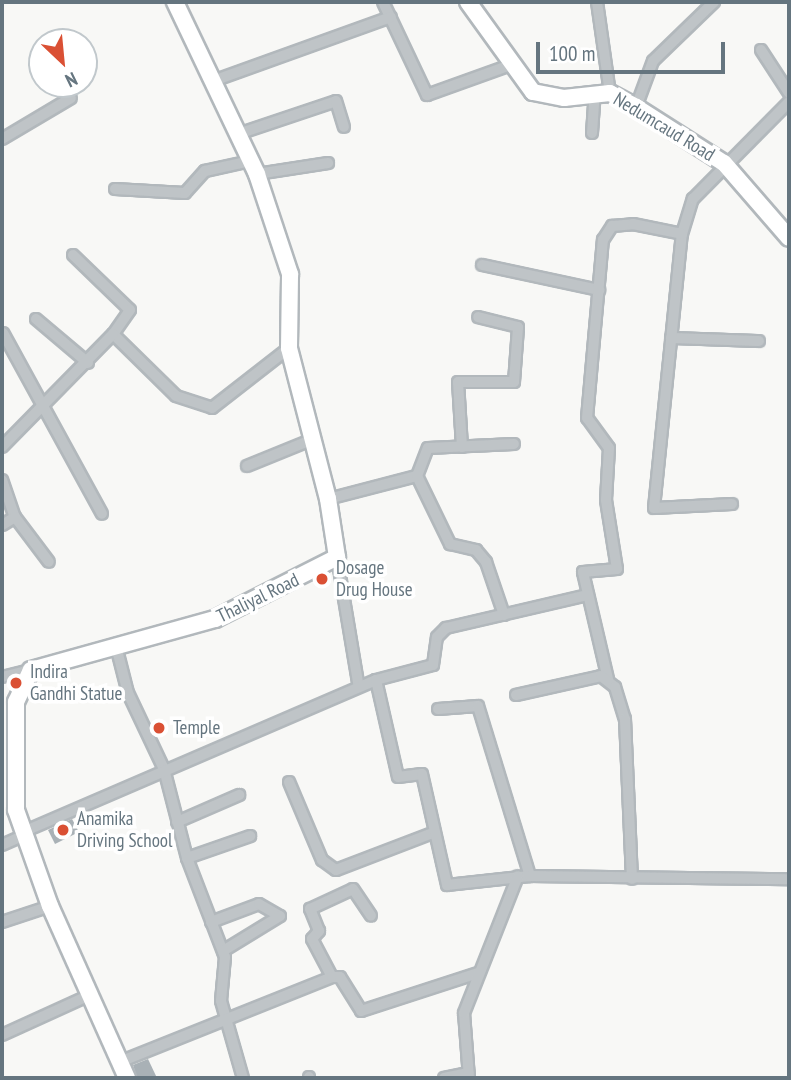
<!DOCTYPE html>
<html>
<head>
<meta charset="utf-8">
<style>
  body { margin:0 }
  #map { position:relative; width:791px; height:1080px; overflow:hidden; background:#f8f8f6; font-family:"PT Sans Narrow",sans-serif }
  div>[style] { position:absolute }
  .building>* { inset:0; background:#a9b1b6 }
  .roads { filter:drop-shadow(2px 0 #b2b8bc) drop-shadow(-2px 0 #b2b8bc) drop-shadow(0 2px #b2b8bc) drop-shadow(0 -2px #b2b8bc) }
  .street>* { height:10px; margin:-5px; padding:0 5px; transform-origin:5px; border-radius:5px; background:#bfc4c7 }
  .secondary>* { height:16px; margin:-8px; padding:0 8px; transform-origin:8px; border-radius:8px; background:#fff }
  .dots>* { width:19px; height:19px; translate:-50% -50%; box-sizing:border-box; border:4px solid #fff; border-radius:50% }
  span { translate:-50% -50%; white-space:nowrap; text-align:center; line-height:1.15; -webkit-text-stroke:7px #fff; paint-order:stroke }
  .street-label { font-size:19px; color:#65757f }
  .poi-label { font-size:19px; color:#65757f }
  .left { translate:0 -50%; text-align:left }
  .frame { position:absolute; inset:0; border:4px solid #65757f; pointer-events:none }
  .north { position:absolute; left:28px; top:28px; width:70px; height:70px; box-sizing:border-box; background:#fff; border:2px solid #c1c8cc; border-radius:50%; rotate:154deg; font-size:19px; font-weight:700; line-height:28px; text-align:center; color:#65757f }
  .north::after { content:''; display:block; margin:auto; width:24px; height:32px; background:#da5034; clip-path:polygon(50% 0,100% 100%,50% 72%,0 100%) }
  .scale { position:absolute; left:536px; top:42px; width:189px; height:32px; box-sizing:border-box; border:4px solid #65757f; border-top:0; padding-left:9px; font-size:21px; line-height:24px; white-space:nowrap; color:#65757f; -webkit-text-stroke:5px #fff; paint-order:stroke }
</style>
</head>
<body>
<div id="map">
  <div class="building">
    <div style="clip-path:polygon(72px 819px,79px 832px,55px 844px,48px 830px)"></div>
    <div style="clip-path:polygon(148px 1059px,157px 1078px,137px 1078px,133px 1065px)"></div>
  </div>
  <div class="roads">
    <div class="street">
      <div style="left:383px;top:2px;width:103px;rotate:64.7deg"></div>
      <div style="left:427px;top:95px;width:91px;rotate:-19.8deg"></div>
      <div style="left:597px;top:2px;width:92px;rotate:81.9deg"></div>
      <div style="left:761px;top:50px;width:51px;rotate:56.9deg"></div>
      <div style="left:213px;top:81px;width:189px;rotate:-19.8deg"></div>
      <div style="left:636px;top:107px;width:49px;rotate:-69.7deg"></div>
      <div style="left:653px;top:61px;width:85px;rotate:-44deg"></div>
      <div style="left:592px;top:133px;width:39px;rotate:-86deg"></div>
      <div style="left:238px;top:134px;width:103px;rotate:-18.6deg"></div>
      <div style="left:336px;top:101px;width:27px;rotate:73deg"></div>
      <div style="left:2px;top:139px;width:80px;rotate:-30.7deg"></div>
      <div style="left:257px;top:174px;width:72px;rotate:-8.8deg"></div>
      <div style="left:115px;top:189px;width:70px;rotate:3.3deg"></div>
      <div style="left:185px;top:193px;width:30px;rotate:-48deg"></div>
      <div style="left:205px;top:171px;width:47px;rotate:-12.3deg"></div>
      <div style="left:73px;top:255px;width:79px;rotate:44deg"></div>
      <div style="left:130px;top:310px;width:29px;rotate:125deg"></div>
      <div style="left:113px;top:334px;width:88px;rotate:44.5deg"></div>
      <div style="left:176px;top:396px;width:38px;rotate:18deg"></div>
      <div style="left:212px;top:408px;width:98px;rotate:-37.9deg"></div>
      <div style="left:482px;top:265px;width:120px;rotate:12.1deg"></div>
      <div style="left:36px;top:319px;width:68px;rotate:40.2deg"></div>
      <div style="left:3px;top:333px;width:206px;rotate:61.3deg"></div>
      <div style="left:671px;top:338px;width:88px;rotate:2deg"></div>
      <div style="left:2px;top:447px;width:158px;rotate:-45.5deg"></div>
      <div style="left:462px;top:447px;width:65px;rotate:-93.5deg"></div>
      <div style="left:458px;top:382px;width:56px"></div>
      <div style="left:514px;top:382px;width:55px;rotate:-85.8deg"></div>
      <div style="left:518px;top:327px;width:41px;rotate:-166deg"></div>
      <div style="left:247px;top:466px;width:71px;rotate:-22.2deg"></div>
      <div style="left:417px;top:476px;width:76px;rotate:64.1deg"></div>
      <div style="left:450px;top:544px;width:27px;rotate:13deg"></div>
      <div style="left:476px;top:550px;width:16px;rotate:50deg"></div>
      <div style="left:486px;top:562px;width:56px;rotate:71.2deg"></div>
      <div style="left:2px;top:480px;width:39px;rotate:71deg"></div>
      <div style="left:15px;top:517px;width:15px;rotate:148deg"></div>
      <div style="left:328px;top:499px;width:92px;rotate:-14.5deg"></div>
      <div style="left:417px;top:476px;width:30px;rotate:-69deg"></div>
      <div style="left:428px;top:448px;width:86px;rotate:-2.7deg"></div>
      <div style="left:732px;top:504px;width:78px;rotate:177.1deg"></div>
      <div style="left:654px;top:508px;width:275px;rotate:-84.2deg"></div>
      <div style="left:682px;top:234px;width:37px;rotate:-73deg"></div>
      <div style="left:693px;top:199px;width:136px;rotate:-45.3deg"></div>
      <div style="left:15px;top:517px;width:56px;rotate:52.9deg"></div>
      <div style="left:337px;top:557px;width:128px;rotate:80.5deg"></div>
      <div style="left:116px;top:646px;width:49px;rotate:75.7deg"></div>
      <div style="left:128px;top:693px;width:84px;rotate:64.7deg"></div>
      <div style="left:164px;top:769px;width:92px;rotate:75.5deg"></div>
      <div style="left:187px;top:858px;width:106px;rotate:69deg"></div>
      <div style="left:225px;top:957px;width:44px;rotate:95.2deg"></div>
      <div style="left:221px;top:1001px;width:80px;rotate:74.1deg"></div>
      <div style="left:2px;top:677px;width:30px;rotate:-14deg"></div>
      <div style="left:608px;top:679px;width:110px;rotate:-103.2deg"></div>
      <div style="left:583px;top:572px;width:34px;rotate:-5deg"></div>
      <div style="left:617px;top:569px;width:70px;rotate:-99.1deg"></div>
      <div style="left:606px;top:500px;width:52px;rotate:-86.7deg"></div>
      <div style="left:609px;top:448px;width:37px;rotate:-126deg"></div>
      <div style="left:587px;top:418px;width:179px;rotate:-84.9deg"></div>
      <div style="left:603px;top:240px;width:17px;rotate:-57deg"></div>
      <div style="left:612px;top:226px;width:21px;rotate:-5deg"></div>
      <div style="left:633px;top:224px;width:50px;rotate:11.5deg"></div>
      <div style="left:376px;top:680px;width:59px;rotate:-14.7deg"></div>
      <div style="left:433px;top:665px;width:28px;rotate:-82deg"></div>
      <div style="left:437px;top:637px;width:13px;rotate:-45deg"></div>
      <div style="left:446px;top:628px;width:146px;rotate:-13.1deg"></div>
      <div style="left:516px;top:695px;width:87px;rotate:-12.6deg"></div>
      <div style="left:601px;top:676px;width:18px;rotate:38deg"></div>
      <div style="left:615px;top:687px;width:34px;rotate:73deg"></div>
      <div style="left:625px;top:719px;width:160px;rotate:87.5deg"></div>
      <div style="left:438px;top:709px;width:40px;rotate:-4.3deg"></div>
      <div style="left:478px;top:706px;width:178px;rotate:73deg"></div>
      <div style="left:289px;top:782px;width:85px;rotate:67.1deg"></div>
      <div style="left:322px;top:860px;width:17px;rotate:36deg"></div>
      <div style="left:336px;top:870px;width:101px;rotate:-21deg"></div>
      <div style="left:177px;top:822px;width:68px;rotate:-23.5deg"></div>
      <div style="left:23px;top:832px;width:384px;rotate:-23.3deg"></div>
      <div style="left:376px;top:680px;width:99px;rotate:77.2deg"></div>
      <div style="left:398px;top:777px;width:24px;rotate:-7deg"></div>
      <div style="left:422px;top:774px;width:114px;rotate:77.3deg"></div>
      <div style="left:447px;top:885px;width:83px;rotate:-6.2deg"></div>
      <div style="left:530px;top:876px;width:259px;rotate:0.7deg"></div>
      <div style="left:2px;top:845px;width:24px;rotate:-24deg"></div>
      <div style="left:187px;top:858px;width:67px;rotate:-19.2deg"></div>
      <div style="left:2px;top:922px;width:51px;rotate:-18.4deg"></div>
      <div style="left:211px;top:922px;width:51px;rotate:-20.6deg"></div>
      <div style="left:259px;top:904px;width:24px;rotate:30deg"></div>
      <div style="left:280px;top:916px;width:67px;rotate:148.4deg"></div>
      <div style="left:332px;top:977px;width:43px;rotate:-117.8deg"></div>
      <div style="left:312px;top:939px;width:11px;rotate:-49deg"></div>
      <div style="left:319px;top:931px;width:24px;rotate:-112deg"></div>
      <div style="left:310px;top:909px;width:47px;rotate:-24.9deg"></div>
      <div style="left:353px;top:889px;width:32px;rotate:56deg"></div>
      <div style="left:2px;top:1035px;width:99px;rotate:-24.5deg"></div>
      <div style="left:122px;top:1061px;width:226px;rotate:-21.8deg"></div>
      <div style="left:332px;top:977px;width:8px"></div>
      <div style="left:340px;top:977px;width:40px;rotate:58deg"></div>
      <div style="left:361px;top:1011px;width:123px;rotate:-18deg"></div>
      <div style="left:309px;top:1077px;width:1px;rotate:90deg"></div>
      <div style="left:444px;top:1078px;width:25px;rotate:-12deg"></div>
      <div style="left:469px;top:1078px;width:65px;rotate:-94.4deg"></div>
      <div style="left:464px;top:1013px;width:147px;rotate:-68.5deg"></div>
    </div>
    <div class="secondary">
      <div style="left:468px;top:2px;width:111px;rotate:54.2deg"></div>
      <div style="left:533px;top:92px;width:32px;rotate:11deg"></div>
      <div style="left:564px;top:98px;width:46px;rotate:-6.2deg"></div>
      <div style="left:610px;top:93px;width:30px;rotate:28deg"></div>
      <div style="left:636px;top:107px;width:104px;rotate:32.5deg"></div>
      <div style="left:724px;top:163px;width:99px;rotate:49.1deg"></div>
      <div style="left:127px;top:1078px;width:188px;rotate:-114.1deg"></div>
      <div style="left:50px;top:906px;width:102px;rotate:-109.5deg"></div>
      <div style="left:16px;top:810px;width:108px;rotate:-90deg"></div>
      <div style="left:16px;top:702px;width:35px;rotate:-65deg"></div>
      <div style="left:31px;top:670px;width:191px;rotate:-15.5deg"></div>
      <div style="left:215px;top:619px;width:137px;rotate:-26.9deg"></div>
      <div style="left:337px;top:557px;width:59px;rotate:-98.8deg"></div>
      <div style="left:328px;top:499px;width:156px;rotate:-104.5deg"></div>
      <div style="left:289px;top:348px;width:74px;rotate:-89.2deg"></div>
      <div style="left:290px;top:274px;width:105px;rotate:-108.3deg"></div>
      <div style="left:257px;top:174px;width:191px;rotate:-115.5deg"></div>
    </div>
  </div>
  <div class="dots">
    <div style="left:322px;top:579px;background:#da5034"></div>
    <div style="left:16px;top:683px;background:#da5034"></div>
    <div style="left:159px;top:728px;background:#da5034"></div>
    <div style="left:63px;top:830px;background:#da5034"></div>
  </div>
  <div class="street-label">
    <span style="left:664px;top:127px;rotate:31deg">Nedumcaud Road</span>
    <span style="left:258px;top:598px;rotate:-26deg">Thaliyal Road</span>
  </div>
  <div class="poi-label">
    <span class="left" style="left:336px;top:579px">Dosage<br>Drug House</span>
    <span class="left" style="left:30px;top:683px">Indira<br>Gandhi Statue</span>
    <span class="left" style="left:173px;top:728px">Temple</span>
    <span class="left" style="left:77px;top:830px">Anamika<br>Driving School</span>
  </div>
  <div class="frame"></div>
  <div class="north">N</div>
  <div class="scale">100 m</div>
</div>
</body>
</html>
